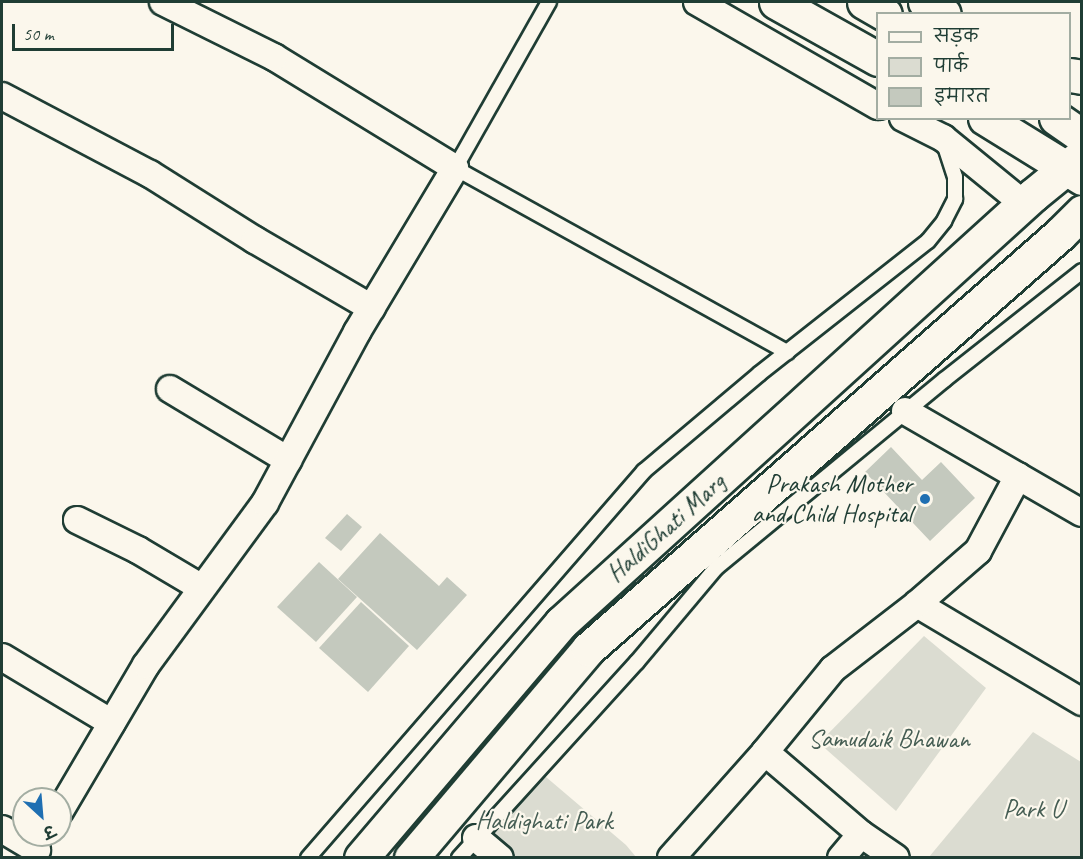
<!DOCTYPE html>
<html>
<head>
<meta charset="utf-8">
<style>
  body { margin:0 }
  #map { position:relative; width:1083px; height:859px; overflow:hidden; background:#fbf7ec; font-family:Caveat,"Playpen Sans Deva",sans-serif }
  div>[style] { position:absolute }
  .green>* { inset:0; background:#dbdcd1 }
  .building>* { inset:0; background:#c4c9be }
  .roads { filter:drop-shadow(2px 0 #1f3d34) drop-shadow(-2px 0 #1f3d34) drop-shadow(0 2px #1f3d34) drop-shadow(0 -2px #1f3d34) }
  .lane>* { height:14px; margin:-7px; padding:0 7px; transform-origin:7px; border-radius:7px; background:#fbf7ec }
  .street>* { height:26px; margin:-13px; padding:0 13px; transform-origin:13px; border-radius:13px; background:#fbf7ec }
  .secondary>* { height:33px; margin:-16.5px; padding:0 16.5px; transform-origin:16.5px; border-radius:16.5px; background:#fbf7ec }
  .highway>* { height:33px; margin:-16.5px; padding:0 16.5px; transform-origin:16.5px; border-radius:16.5px; background:#fbf7ec }
  .dots>* { width:16px; height:16px; translate:-50% -50%; box-sizing:border-box; border:3px solid #fbf7ec; border-radius:50% }
  span { translate:-50% -50%; white-space:nowrap; text-align:center; line-height:1.15; -webkit-text-stroke:4.5px #fbf7ec; paint-order:stroke }
  .poi-label { font-size:26px; color:#1f3d34 }
  .right { translate:-100% -50%; text-align:right }
  .street-label { font-size:26px; color:#1f3d34 }
  .park-label { font-size:26px; color:#455d53 }
  .frame { position:absolute; inset:0; border:3px solid #1f3d34; pointer-events:none }
  .legend { position:absolute; left:876px; top:12px; width:195px; height:108px; box-sizing:border-box; background:#fbf7ec; border:2px solid #a3ada2; margin:0; padding:8px 10px; list-style:none; font-size:18px; color:#1f3d34 }
  .legend li { display:flex; align-items:center; gap:12px; height:30px }
  .legend b { width:30px; border:2px solid #a3ada2 }
  .north { position:absolute; left:12px; top:787px; width:60px; height:60px; box-sizing:border-box; background:#fbf7ec; border:2px solid #a3ada2; border-radius:50%; rotate:154deg; font-size:16px; font-weight:700; line-height:24px; text-align:center; color:#1f3d34 }
  .north::after { content:''; display:block; margin:auto; width:21px; height:27px; background:#1f6fb2; clip-path:polygon(50% 0,100% 100%,50% 72%,0 100%) }
  .scale { position:absolute; left:12px; top:24px; width:162px; height:27px; box-sizing:border-box; border:3px solid #1f3d34; border-top:0; padding-left:8px; font-size:18px; line-height:21px; white-space:nowrap; color:#1f3d34; -webkit-text-stroke:4px #fbf7ec; paint-order:stroke }
</style>
</head>
<body>
<div id="map">
  <div class="green">
    <div style="clip-path:polygon(924px 636px,986px 688px,896px 811px,819px 743px)"></div>
    <div style="clip-path:polygon(1033px 732px,1081px 762px,1081px 857px,929px 857px)"></div>
    <div style="clip-path:polygon(546px 777px,626px 845px,636px 857px,508px 857px,488px 841px,488px 830px,540px 778px)"></div>
  </div>
  <div class="building">
    <div style="clip-path:polygon(891px 447px,922px 480px,941px 462px,975px 498px,930px 541px,865px 472px)"></div>
    <div style="clip-path:polygon(347px 514px,362px 527px,341px 551px,325px 538px)"></div>
    <div style="clip-path:polygon(380px 533px,439px 586px,447px 577px,467px 595px,417px 650px,338px 579px)"></div>
    <div style="clip-path:polygon(319px 562px,357px 597px,316px 642px,277px 607px)"></div>
    <div style="clip-path:polygon(361px 602px,409px 646px,368px 692px,319px 648px)"></div>
  </div>
  <div class="roads">
    <div class="lane">
      <div style="left:549px;top:2px;width:191px;rotate:119.5deg"></div>
      <div style="left:455px;top:168px;width:380px;rotate:29deg"></div>
      <div style="left:308px;top:858px;width:513px;rotate:-49.03deg"></div>
      <div style="left:644px;top:471px;width:150px;rotate:-40.1deg"></div>
      <div style="left:759px;top:374px;width:215px;rotate:-38.2deg"></div>
      <div style="left:928px;top:241px;width:26px;rotate:-51deg"></div>
      <div style="left:944px;top:221px;width:25px;rotate:-63deg"></div>
      <div style="left:955px;top:199px;width:22px;rotate:-90deg"></div>
      <div style="left:955px;top:177px;width:36px;rotate:-108deg"></div>
      <div style="left:459px;top:858px;width:265px;rotate:-47.8deg"></div>
      <div style="left:637px;top:662px;width:123px;rotate:-50deg"></div>
      <div style="left:716px;top:568px;width:296px;rotate:-39.5deg"></div>
      <div style="left:944px;top:380px;width:176px;rotate:-38.3deg"></div>
    </div>
    <div class="street">
      <div style="left:697px;top:2px;width:209px;rotate:29.9deg"></div>
      <div style="left:2px;top:96px;width:167px;rotate:27.8deg"></div>
      <div style="left:150px;top:174px;width:124px;rotate:32.2deg"></div>
      <div style="left:255px;top:240px;width:135px;rotate:30.2deg"></div>
      <div style="left:903px;top:118px;width:45px;rotate:26.6deg"></div>
      <div style="left:943px;top:138px;width:104px;rotate:39.2deg"></div>
      <div style="left:170px;top:389px;width:138px;rotate:31deg"></div>
      <div style="left:905px;top:411px;width:204px;rotate:30deg"></div>
      <div style="left:77px;top:520px;width:68px;rotate:26.2deg"></div>
      <div style="left:138px;top:550px;width:74px;rotate:30.7deg"></div>
      <div style="left:917px;top:604px;width:192px;rotate:30.7deg"></div>
      <div style="left:2px;top:657px;width:128px;rotate:31deg"></div>
      <div style="left:765px;top:752px;width:126px;rotate:40.5deg"></div>
      <div style="left:861px;top:834px;width:42px;rotate:34.4deg"></div>
      <div style="left:60px;top:811px;width:169px;rotate:-59.5deg"></div>
      <div style="left:146px;top:665px;width:201px;rotate:-53.7deg"></div>
      <div style="left:265px;top:503px;width:194px;rotate:-61.7deg"></div>
      <div style="left:357px;top:332px;width:191px;rotate:-59.1deg"></div>
      <div style="left:455px;top:168px;width:212px;rotate:-148.5deg"></div>
      <div style="left:274px;top:57px;width:124px;rotate:-153.6deg"></div>
      <div style="left:2px;top:829px;width:41px;rotate:31deg"></div>
      <div style="left:476px;top:838px;width:31px;rotate:40deg"></div>
      <div style="left:671px;top:858px;width:142px;rotate:-48.4deg"></div>
      <div style="left:765px;top:752px;width:107px;rotate:-50.7deg"></div>
      <div style="left:833px;top:669px;width:106px;rotate:-37.7deg"></div>
      <div style="left:917px;top:604px;width:81px;rotate:-41deg"></div>
      <div style="left:978px;top:551px;width:85px;rotate:-61.9deg"></div>
      <div style="left:841px;top:858px;width:31px;rotate:-50deg"></div>
    </div>
    <div class="secondary">
      <div style="left:925px;top:2px;width:22px;rotate:32deg"></div>
      <div style="left:1070px;top:75px;width:12px;rotate:9deg"></div>
      <div style="left:361px;top:858px;width:309px;rotate:-49.6deg"></div>
      <div style="left:561px;top:623px;width:637px;rotate:-42.2deg"></div>
      <div style="left:1033px;top:195px;width:63px;rotate:-39.2deg"></div>
      <div style="left:411px;top:858px;width:274px;rotate:-49.7deg"></div>
      <div style="left:588px;top:649px;width:628px;rotate:-41.32deg"></div>
      <div style="left:1060px;top:234px;width:31px;rotate:-45deg"></div>
    </div>
    <div class="highway">
      <div style="left:776px;top:2px;width:117px;rotate:29.2deg"></div>
      <div style="left:864px;top:2px;width:24px;rotate:30deg"></div>
      <div style="left:985px;top:118px;width:114px;rotate:31.7deg"></div>
      <div style="left:1056px;top:118px;width:32px;rotate:35deg"></div>
    </div>
  </div>
  <div class="dots">
    <div style="left:925px;top:499px;background:#1f6fb2"></div>
  </div>
  <div class="poi-label">
    <span class="right" style="left:912px;top:499px">Prakash Mother<br>and Child Hospital</span>
  </div>
  <div class="street-label">
    <span style="left:666px;top:528px;rotate:-42deg">HaldiGhati Marg</span>
  </div>
  <div class="park-label">
    <span style="left:889px;top:739px">Samudaik Bhawan</span>
    <span style="left:1033px;top:809px">Park U</span>
    <span style="left:544px;top:821px">Haldighati Park</span>
  </div>
  <div class="frame"></div>
  <ul class="legend">
  <li><b style="height:8px;background:#fbf7ec"></b>सड़क</li>
  <li><b style="height:16px;background:#dbdcd1"></b>पार्क</li>
  <li><b style="height:16px;background:#c4c9be"></b>इमारत</li>
  </ul>
  <div class="north">उ</div>
  <div class="scale">50 m</div>
</div>
</body>
</html>
